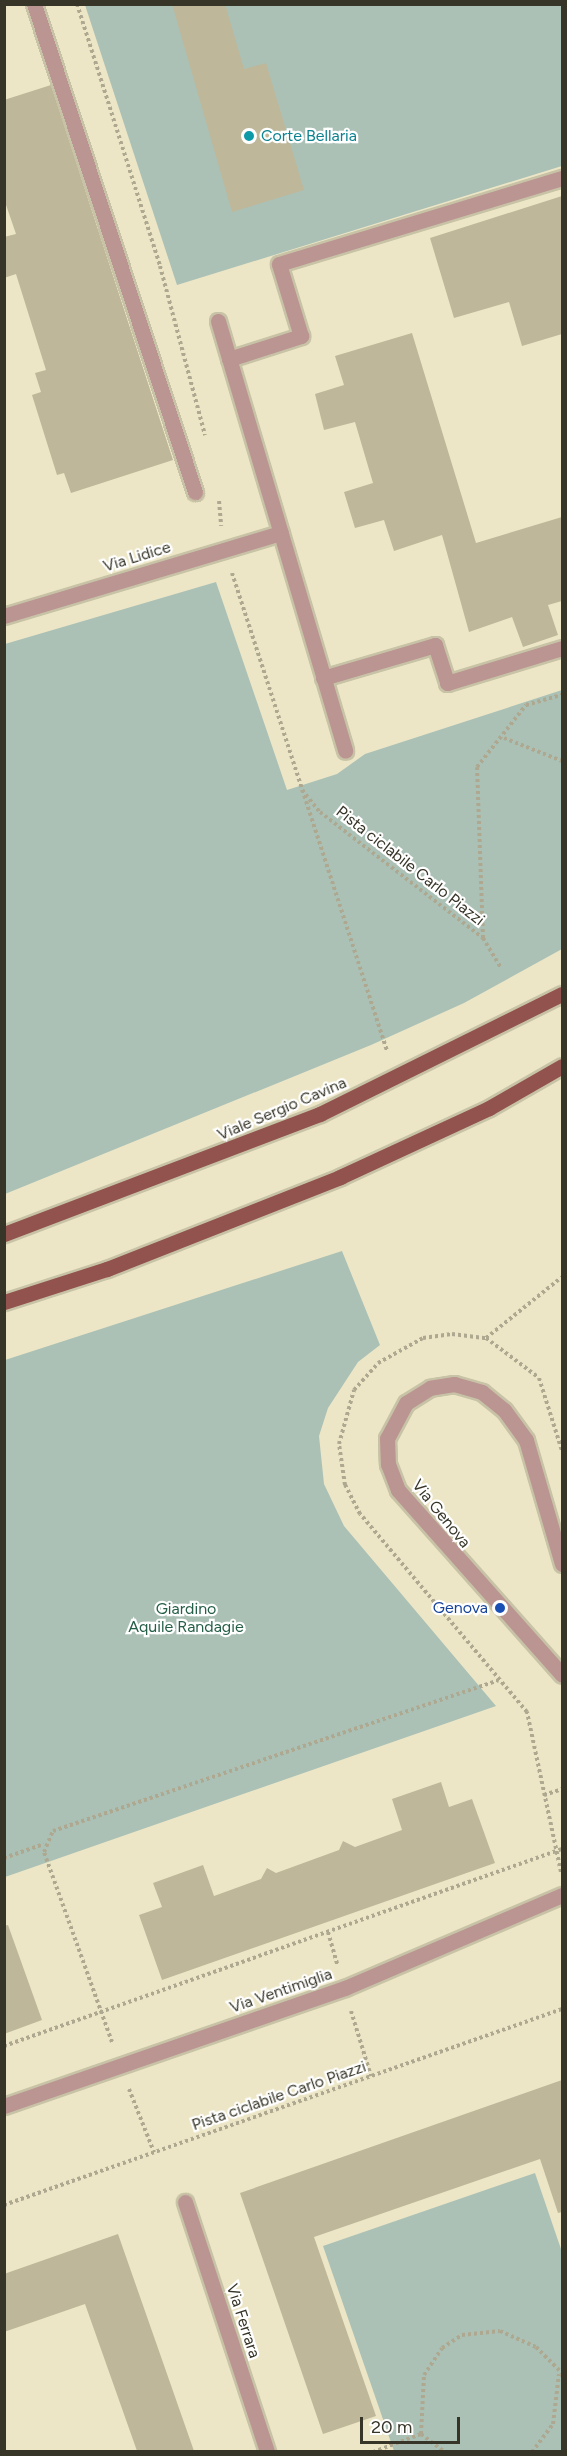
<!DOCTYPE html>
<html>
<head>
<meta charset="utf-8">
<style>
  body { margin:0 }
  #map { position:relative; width:567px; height:2456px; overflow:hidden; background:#ece6c6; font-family:Figtree,sans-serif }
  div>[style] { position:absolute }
  .green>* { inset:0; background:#abc1b6 }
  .building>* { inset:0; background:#beb799 }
  .path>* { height:4px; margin-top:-2px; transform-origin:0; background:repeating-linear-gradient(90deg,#ada88f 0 3px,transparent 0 6px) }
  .roads { filter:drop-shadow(2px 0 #c8c3a6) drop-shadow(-2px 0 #c8c3a6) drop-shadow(0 2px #c8c3a6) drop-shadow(0 -2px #c8c3a6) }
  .minor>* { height:15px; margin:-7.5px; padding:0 7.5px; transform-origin:7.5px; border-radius:7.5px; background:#bb9592 }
  .major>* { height:15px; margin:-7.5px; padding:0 7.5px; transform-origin:7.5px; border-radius:7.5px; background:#92524d }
  .dots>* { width:16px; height:16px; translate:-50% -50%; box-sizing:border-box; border:3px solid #fff; border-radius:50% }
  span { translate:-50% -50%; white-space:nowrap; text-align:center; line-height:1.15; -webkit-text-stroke:4.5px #fff; paint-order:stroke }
  .culture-label { font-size:16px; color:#0d838f }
  .left { translate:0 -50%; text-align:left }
  .street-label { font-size:16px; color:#373528 }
  .transit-label { font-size:16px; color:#164399 }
  .right { translate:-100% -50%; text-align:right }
  .park-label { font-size:16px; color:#255f47 }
  .frame { position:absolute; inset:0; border:6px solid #373528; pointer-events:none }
  .scale { position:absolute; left:360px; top:2417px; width:100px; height:27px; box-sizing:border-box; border:3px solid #373528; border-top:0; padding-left:8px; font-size:18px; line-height:21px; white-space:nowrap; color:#373528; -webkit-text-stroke:4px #fff; paint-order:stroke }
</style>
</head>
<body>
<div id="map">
  <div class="green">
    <div style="clip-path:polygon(85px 5px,562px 5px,562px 166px,177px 285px)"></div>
    <div style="clip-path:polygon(216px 582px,287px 790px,337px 774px,365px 754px,562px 690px,562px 949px,464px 1003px,371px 1045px,5px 1194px,5px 644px)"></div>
    <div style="clip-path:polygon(342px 1251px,380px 1345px,358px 1362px,328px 1408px,319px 1436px,324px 1484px,344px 1526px,496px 1706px,5px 1877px,5px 1360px)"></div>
    <div style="clip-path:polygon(535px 2173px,562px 2252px,562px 2451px,394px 2451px,323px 2246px)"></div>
  </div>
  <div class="building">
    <div style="clip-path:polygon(172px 4px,225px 4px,244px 69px,266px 63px,304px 190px,232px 212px)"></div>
    <div style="clip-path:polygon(51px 85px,173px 460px,71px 493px,64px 473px,57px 475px,32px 395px,41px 392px,35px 373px,46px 370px,16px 274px,4px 278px,4px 237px,16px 234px,4px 199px,4px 100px)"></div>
    <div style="clip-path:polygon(562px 196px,562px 334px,522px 346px,509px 302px,454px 318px,430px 238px)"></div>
    <div style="clip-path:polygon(412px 333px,476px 543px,562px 517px,562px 601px,548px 605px,558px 635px,523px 647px,512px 617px,469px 632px,442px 535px,394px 551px,384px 520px,355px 528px,344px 492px,373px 483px,355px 422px,324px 430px,315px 394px,344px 385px,335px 356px)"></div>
    <div style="clip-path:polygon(441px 1782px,449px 1807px,472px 1799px,495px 1863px,162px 1980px,139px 1915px,162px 1907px,153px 1883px,203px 1865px,214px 1896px,261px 1879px,267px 1868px,276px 1873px,339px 1850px,343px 1841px,355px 1847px,402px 1830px,392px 1799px)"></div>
    <div style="clip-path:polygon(8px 1925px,42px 2020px,4px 2034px,4px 1926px)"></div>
    <div style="clip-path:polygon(562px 2080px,562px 2212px,558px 2213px,540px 2159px,314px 2237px,376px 2416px,323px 2434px,240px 2193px)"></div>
    <div style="clip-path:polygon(118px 2234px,194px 2451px,137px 2451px,85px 2304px,4px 2332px,4px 2274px)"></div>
  </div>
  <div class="path">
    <div style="left:77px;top:4px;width:275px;rotate:72.4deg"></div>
    <div style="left:160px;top:266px;width:175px;rotate:75.1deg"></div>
    <div style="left:219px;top:501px;width:25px;rotate:85deg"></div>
    <div style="left:232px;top:573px;width:503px;rotate:72.03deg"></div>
    <div style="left:504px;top:738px;width:62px;rotate:21.6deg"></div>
    <div style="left:302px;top:790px;width:28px;rotate:51deg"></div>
    <div style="left:320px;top:812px;width:206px;rotate:37.7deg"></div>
    <div style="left:483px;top:938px;width:35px;rotate:59deg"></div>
    <div style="left:483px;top:938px;width:171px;rotate:-92deg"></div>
    <div style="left:477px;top:767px;width:79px;rotate:-51.7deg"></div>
    <div style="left:526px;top:705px;width:37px;rotate:-16deg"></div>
    <div style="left:486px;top:1338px;width:66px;rotate:37deg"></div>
    <div style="left:539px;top:1378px;width:77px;rotate:72.5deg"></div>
    <div style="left:544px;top:1795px;width:19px;rotate:-18deg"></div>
    <div style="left:4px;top:1858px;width:42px;rotate:-19.3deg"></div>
    <div style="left:561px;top:1872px;width:164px;rotate:-102deg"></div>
    <div style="left:527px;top:1712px;width:259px;rotate:-130.1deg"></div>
    <div style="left:360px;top:1514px;width:33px;rotate:-117deg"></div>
    <div style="left:345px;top:1485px;width:41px;rotate:-98.3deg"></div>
    <div style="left:339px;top:1444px;width:56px;rotate:-74.5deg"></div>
    <div style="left:354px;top:1390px;width:36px;rotate:-48deg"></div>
    <div style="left:378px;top:1363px;width:51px;rotate:-29.1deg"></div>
    <div style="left:423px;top:1338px;width:29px;rotate:-8deg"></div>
    <div style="left:452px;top:1334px;width:34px;rotate:7deg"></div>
    <div style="left:486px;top:1338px;width:97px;rotate:-38.8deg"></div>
    <div style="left:328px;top:1932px;width:35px;rotate:74deg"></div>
    <div style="left:351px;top:2011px;width:68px;rotate:72.9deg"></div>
    <div style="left:112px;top:2042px;width:202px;rotate:-109.7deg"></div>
    <div style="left:44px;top:1852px;width:23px;rotate:-67deg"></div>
    <div style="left:53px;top:1831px;width:470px;rotate:-18.7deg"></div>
    <div style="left:4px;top:2046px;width:592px;rotate:-19.45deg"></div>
    <div style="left:129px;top:2089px;width:68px;rotate:68.4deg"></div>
    <div style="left:4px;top:2205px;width:591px;rotate:-19.35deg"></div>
    <div style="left:421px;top:2434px;width:30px;rotate:37deg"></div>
    <div style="left:373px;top:2452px;width:51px;rotate:-20.6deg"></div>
    <div style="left:421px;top:2434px;width:59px;rotate:-87.1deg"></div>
    <div style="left:424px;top:2375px;width:32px;rotate:-56deg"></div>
    <div style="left:442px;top:2348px;width:24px;rotate:-33deg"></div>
    <div style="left:462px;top:2335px;width:38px;rotate:-6deg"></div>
    <div style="left:500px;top:2331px;width:39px;rotate:24deg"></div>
    <div style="left:536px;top:2347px;width:37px;rotate:45deg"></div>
    <div style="left:532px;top:2452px;width:35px;rotate:-53deg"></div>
    <div style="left:553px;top:2424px;width:50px;rotate:-83.2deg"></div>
  </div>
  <div class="roads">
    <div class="minor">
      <div style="left:34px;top:4px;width:514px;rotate:71.74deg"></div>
      <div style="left:218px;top:321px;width:448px;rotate:73.5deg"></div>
      <div style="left:229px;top:359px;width:76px;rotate:-17.7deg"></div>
      <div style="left:301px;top:336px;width:75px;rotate:-107deg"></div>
      <div style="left:279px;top:264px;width:296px;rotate:-16.9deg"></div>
      <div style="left:4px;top:616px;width:289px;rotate:-16.7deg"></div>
      <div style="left:323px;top:678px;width:117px;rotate:-16.4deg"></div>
      <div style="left:435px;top:645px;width:40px;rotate:72deg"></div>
      <div style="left:447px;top:683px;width:120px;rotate:-16.9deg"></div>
      <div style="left:562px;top:1564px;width:129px;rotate:-106.2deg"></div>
      <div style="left:526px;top:1440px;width:37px;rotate:-126deg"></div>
      <div style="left:504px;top:1410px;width:28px;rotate:-141deg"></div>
      <div style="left:482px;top:1392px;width:29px;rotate:-164deg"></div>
      <div style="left:454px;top:1384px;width:24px;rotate:171deg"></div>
      <div style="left:430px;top:1388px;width:28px;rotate:148deg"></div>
      <div style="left:406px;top:1403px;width:40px;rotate:118deg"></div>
      <div style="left:387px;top:1438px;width:26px;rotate:88deg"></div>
      <div style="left:388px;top:1464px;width:28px;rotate:69deg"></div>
      <div style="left:398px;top:1490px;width:247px;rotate:48.4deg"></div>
      <div style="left:4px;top:2106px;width:361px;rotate:-19.1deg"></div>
      <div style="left:345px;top:1988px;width:236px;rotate:-23.2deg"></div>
      <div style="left:185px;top:2202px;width:263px;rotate:71.8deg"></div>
    </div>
    <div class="major">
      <div style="left:4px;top:1234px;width:338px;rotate:-20.8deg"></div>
      <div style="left:320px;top:1114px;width:270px;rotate:-26.4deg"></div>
      <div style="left:4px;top:1302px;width:108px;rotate:-17.8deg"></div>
      <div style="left:107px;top:1269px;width:251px;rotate:-21.5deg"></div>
      <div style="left:340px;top:1177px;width:164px;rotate:-24.8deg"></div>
      <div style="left:489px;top:1108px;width:84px;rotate:-29.9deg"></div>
    </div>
  </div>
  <div class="dots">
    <div style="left:249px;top:136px;background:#0f9aa8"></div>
    <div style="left:500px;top:1608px;background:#1a4fb4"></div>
  </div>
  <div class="culture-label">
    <span class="left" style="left:261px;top:136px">Corte Bellaria</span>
  </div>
  <div class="street-label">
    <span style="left:137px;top:557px;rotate:-17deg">Via Lidice</span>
    <span style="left:410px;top:866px;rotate:38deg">Pista ciclabile Carlo Piazzi</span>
    <span style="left:282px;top:1109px;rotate:-23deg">Viale Sergio Cavina</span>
    <span style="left:441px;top:1514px;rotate:51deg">Via Genova</span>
    <span style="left:281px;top:1991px;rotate:-19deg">Via Ventimiglia</span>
    <span style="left:279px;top:2096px;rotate:-19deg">Pista ciclabile Carlo Piazzi</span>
    <span style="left:243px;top:2321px;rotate:72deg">Via Ferrara</span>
  </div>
  <div class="transit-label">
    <span class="right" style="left:488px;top:1608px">Genova</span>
  </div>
  <div class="park-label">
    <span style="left:186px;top:1618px">Giardino<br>Aquile Randagie</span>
  </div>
  <div class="frame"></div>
  <div class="scale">20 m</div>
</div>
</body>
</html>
